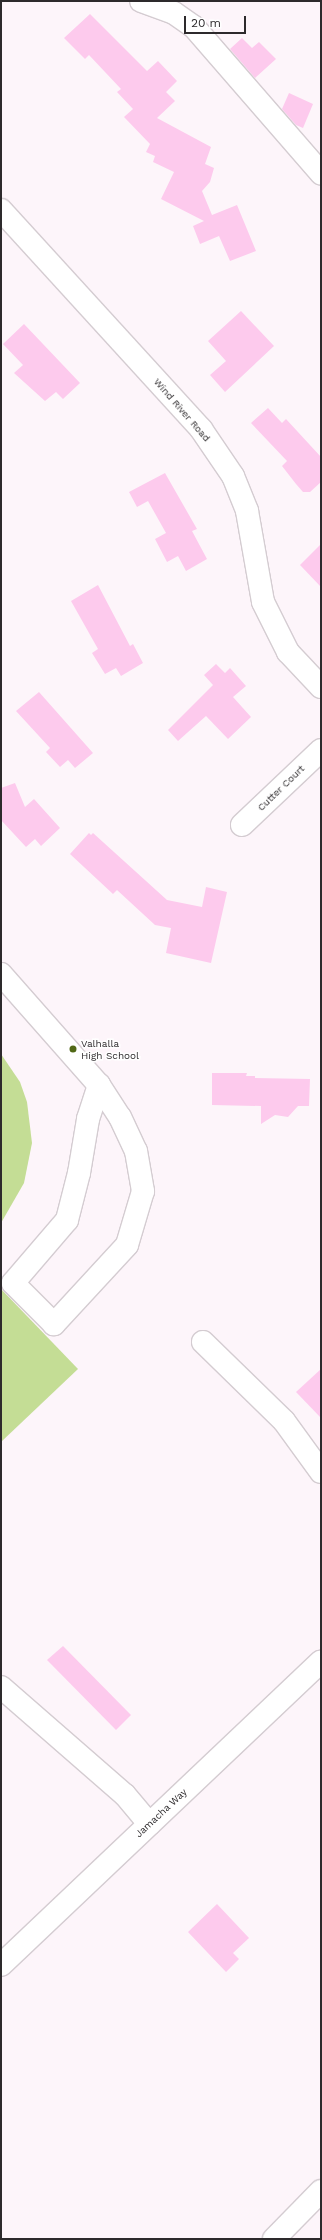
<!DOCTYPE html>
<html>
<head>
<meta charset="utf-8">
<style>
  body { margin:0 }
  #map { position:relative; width:322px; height:2240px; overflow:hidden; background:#fdf5fa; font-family:"Work Sans",sans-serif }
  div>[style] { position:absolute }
  .green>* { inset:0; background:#c4dd95 }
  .building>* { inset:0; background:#fdcaed }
  .roads { filter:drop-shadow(1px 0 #d4ccd1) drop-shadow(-1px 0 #d4ccd1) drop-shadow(0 1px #d4ccd1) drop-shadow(0 -1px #d4ccd1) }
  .minor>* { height:22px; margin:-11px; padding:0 11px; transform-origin:11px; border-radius:11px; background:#fff }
  .dots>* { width:11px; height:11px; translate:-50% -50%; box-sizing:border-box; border:2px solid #fff; border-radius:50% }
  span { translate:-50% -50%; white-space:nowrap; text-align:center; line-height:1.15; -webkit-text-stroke:3px #fff; paint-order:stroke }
  .street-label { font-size:10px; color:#2d2a2c }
  .poi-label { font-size:10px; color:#2d2a2c }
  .left { translate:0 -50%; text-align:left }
  .frame { position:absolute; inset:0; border:2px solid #2d2a2c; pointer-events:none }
  .scale { position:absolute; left:184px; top:16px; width:62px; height:18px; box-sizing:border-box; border:2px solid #2d2a2c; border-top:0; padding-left:5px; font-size:12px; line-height:14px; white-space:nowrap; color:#2d2a2c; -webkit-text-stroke:3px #fff; paint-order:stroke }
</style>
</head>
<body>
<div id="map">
  <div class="green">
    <div style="clip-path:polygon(1px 1054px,20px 1082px,27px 1102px,32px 1143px,24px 1183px,1px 1223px)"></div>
    <div style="clip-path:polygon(1px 1289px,78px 1369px,1px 1442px)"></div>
  </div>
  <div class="building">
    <div style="clip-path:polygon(90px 14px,147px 71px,158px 61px,177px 81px,166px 92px,175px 101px,157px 118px,211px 147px,205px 164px,214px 168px,210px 182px,202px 191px,212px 215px,237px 205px,256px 251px,230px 261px,219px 236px,200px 244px,193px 226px,204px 221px,161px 199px,174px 172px,153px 162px,155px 156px,146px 152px,150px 144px,124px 117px,133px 109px,117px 92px,121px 89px,89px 55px,85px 59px,64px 38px)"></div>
    <div style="clip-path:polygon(242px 38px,252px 48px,259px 42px,276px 59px,255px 78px,230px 49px)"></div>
    <div style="clip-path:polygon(289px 93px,313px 104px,303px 128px,296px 125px,282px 109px)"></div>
    <div style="clip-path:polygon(241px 311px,274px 346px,225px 392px,210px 375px,226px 361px,208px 341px)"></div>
    <div style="clip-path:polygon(24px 324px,80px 383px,63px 399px,56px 392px,45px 401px,14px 373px,23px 365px,3px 344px)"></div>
    <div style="clip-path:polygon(268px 408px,282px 423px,286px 419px,321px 457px,321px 482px,310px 492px,303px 492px,296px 484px,282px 466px,287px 461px,251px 423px)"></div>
    <div style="clip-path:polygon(165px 473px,197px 529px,192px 531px,207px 559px,186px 571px,178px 556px,167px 562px,155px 539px,166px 533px,148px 501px,137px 507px,129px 492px)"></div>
    <div style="clip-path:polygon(321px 544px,321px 587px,300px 565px)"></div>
    <div style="clip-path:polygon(98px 585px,130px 646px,133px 644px,143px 663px,121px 676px,116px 668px,105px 674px,92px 653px,98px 649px,71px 601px)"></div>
    <div style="clip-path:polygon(216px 664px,225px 673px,230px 668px,246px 686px,233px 697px,251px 717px,228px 739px,206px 716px,178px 741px,168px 730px,213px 685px,204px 675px)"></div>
    <div style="clip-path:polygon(39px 692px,93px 753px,75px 768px,68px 760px,60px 767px,46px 752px,50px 748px,16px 711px)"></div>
    <div style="clip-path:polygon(15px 783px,25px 807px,34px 799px,60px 828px,41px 846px,35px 839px,26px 847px,1px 820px,1px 788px)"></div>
    <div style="clip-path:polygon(89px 833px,91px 835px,93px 833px,167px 900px,202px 907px,206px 887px,227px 892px,211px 963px,166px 953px,171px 928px,155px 925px,117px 890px,113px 894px,70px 854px)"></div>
    <div style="clip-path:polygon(212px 1073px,247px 1073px,246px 1076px,255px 1076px,255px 1078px,310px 1079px,309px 1106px,298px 1106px,288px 1117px,275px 1115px,261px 1124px,261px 1106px,212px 1105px)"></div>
    <div style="clip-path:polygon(321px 1369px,321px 1418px,296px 1392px)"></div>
    <div style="clip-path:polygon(63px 1646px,131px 1715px,116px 1730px,47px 1660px)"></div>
    <div style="clip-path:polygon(217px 1904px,249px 1938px,233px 1953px,239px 1959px,226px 1972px,188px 1932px)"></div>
  </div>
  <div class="roads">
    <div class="minor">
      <div style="left:141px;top:1px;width:35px;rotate:20deg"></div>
      <div style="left:174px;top:13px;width:24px;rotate:35deg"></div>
      <div style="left:194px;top:27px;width:194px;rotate:49deg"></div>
      <div style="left:1px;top:210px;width:297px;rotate:47.6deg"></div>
      <div style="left:201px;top:429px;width:57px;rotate:55.8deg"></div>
      <div style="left:233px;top:476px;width:38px;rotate:68deg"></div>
      <div style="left:247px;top:511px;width:92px;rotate:80deg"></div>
      <div style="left:263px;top:602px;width:56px;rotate:63.4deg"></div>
      <div style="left:288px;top:652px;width:48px;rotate:46.7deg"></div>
      <div style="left:242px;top:825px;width:109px;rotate:-43.5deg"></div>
      <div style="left:1px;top:974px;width:148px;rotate:48.6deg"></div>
      <div style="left:99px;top:1085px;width:38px;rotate:57deg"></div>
      <div style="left:120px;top:1117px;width:38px;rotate:65deg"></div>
      <div style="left:136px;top:1151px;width:41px;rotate:80.1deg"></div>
      <div style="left:143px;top:1191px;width:56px;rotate:106.5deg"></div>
      <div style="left:127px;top:1245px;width:108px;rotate:132.7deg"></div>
      <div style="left:54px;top:1324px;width:58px;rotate:-135deg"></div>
      <div style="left:13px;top:1283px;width:83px;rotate:-49.4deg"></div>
      <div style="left:67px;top:1220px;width:49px;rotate:-75.7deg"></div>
      <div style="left:79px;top:1173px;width:55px;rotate:-80.5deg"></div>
      <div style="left:88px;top:1119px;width:36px;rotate:-72deg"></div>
      <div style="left:203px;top:1342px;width:113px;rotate:44.3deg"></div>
      <div style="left:284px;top:1421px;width:63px;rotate:54deg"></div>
      <div style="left:1px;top:1687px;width:164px;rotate:41.1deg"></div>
      <div style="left:125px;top:1795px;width:38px;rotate:50deg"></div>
      <div style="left:1px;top:1965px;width:441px;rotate:-43.5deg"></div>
      <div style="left:274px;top:2239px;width:67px;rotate:-45.6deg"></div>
    </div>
  </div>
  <div class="dots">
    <div style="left:73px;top:1049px;background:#516816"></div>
  </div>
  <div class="street-label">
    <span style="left:182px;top:410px;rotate:49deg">Wind River Road</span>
    <span style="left:281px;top:788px;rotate:-44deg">Cutter Court</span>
    <span style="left:161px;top:1813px;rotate:-43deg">Jamacha Way</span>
  </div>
  <div class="poi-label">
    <span class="left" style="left:81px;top:1049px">Valhalla<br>High School</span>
  </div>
  <div class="frame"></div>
  <div class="scale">20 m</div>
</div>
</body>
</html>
